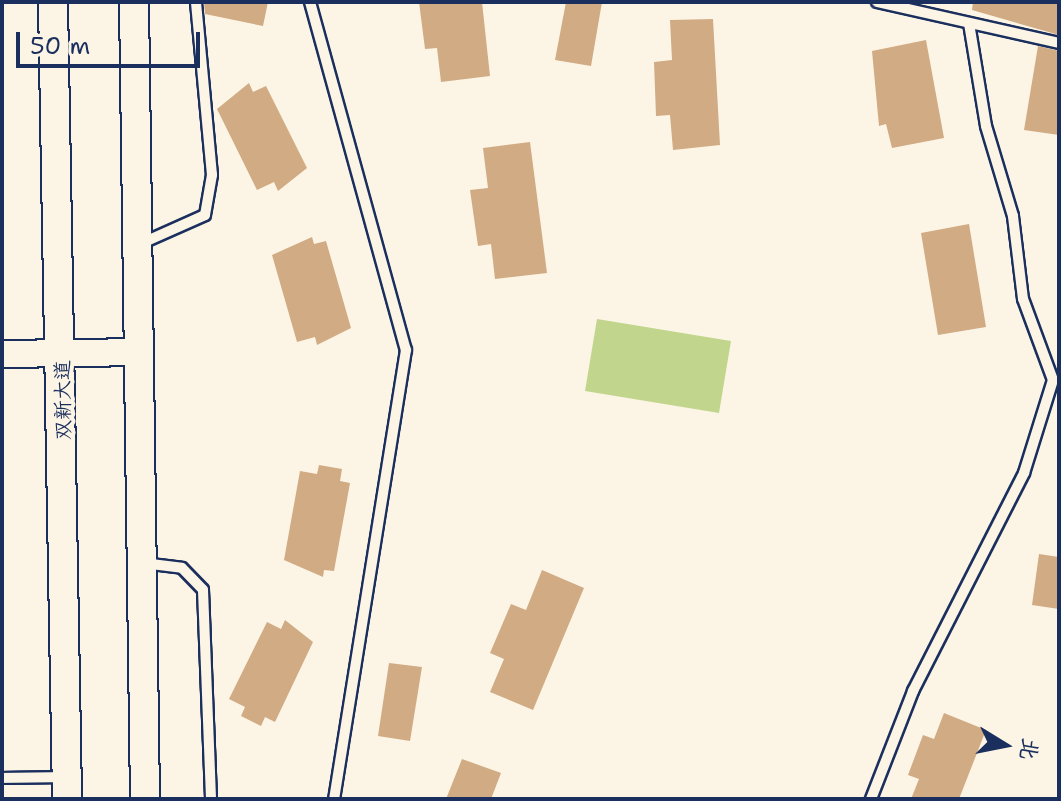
<!DOCTYPE html>
<html>
<head>
<meta charset="utf-8">
<style>
  body { margin:0 }
  #map { position:relative; width:1061px; height:801px; overflow:hidden; background:#fcf5e5; font-family:"Shantell Sans","LXGW WenKai TC",sans-serif }
  div>[style] { position:absolute }
  .green>* { inset:0; background:#c1d68c }
  .building>* { inset:0; background:#d1ab83 }
  .roads { filter:drop-shadow(2px 0 #1b2f5e) drop-shadow(-2px 0 #1b2f5e) drop-shadow(0 2px #1b2f5e) drop-shadow(0 -2px #1b2f5e) }
  .service>* { height:10px; margin:-5px; padding:0 5px; transform-origin:5px; border-radius:5px; background:#fcf5e5 }
  .tertiary>* { height:26px; margin:-13px; padding:0 13px; transform-origin:13px; border-radius:13px; background:#fcf5e5 }
  .secondary>* { height:28px; margin:-14px; padding:0 14px; transform-origin:14px; border-radius:14px; background:#fcf5e5 }
  span { translate:-50% -50%; white-space:nowrap; text-align:center; line-height:1.15; -webkit-text-stroke:8px #fcf5e5; paint-order:stroke }
  .street-label { font-size:20px; color:#1b2f5e }
  .frame { position:absolute; inset:0; border:4px solid #1b2f5e; pointer-events:none }
  .north { position:absolute; left:965px; top:705px; width:80px; height:80px; -webkit-text-stroke:6px #fcf5e5; paint-order:stroke; rotate:100deg; font-size:22px; font-weight:700; line-height:32px; text-align:center; color:#1b2f5e }
  .north::after { content:''; display:block; margin:auto; width:28px; height:36px; background:#1b2f5e; clip-path:polygon(50% 0,100% 100%,50% 72%,0 100%) }
  .scale { position:absolute; left:16px; top:32px; width:184px; height:36px; box-sizing:border-box; border:4px solid #1b2f5e; border-top:0; padding-left:10px; font-size:24px; line-height:28px; white-space:nowrap; color:#1b2f5e; -webkit-text-stroke:6px #fcf5e5; paint-order:stroke }
</style>
</head>
<body>
<div id="map">
  <div class="green">
    <div style="clip-path:polygon(597px 319px,731px 341px,719px 413px,585px 391px)"></div>
  </div>
  <div class="building">
    <div style="clip-path:polygon(204px 2px,268px 2px,263px 26px,205px 14px)"></div>
    <div style="clip-path:polygon(419px 2px,482px 2px,490px 76px,441px 82px,437px 48px,425px 49px)"></div>
    <div style="clip-path:polygon(566px 2px,602px 2px,591px 66px,555px 60px)"></div>
    <div style="clip-path:polygon(973px 2px,1059px 2px,1059px 35px,972px 10px)"></div>
    <div style="clip-path:polygon(713px 19px,720px 145px,673px 150px,670px 115px,656px 116px,654px 62px,672px 60px,670px 20px)"></div>
    <div style="clip-path:polygon(926px 40px,944px 138px,892px 148px,886px 124px,879px 126px,872px 51px)"></div>
    <div style="clip-path:polygon(1038px 46px,1059px 51px,1059px 135px,1024px 130px)"></div>
    <div style="clip-path:polygon(249px 83px,253px 92px,266px 86px,307px 168px,278px 191px,274px 182px,257px 190px,217px 109px)"></div>
    <div style="clip-path:polygon(530px 142px,547px 273px,495px 279px,491px 244px,478px 246px,470px 190px,488px 188px,483px 148px)"></div>
    <div style="clip-path:polygon(969px 224px,986px 327px,938px 335px,921px 233px)"></div>
    <div style="clip-path:polygon(312px 237px,314px 244px,326px 241px,351px 328px,317px 345px,315px 337px,297px 342px,272px 255px)"></div>
    <div style="clip-path:polygon(319px 465px,342px 469px,340px 481px,350px 483px,334px 571px,324px 570px,323px 577px,284px 560px,300px 471px,317px 474px)"></div>
    <div style="clip-path:polygon(1039px 554px,1059px 557px,1059px 609px,1032px 605px)"></div>
    <div style="clip-path:polygon(542px 570px,584px 588px,533px 710px,490px 692px,504px 659px,490px 653px,511px 604px,526px 610px)"></div>
    <div style="clip-path:polygon(285px 620px,313px 642px,275px 722px,265px 717px,261px 726px,241px 716px,245px 707px,229px 699px,267px 622px,281px 629px)"></div>
    <div style="clip-path:polygon(389px 663px,422px 667px,410px 741px,378px 736px)"></div>
    <div style="clip-path:polygon(944px 713px,986px 730px,959px 799px,911px 799px,919px 779px,908px 775px,923px 735px,934px 739px)"></div>
    <div style="clip-path:polygon(462px 759px,501px 773px,491px 799px,446px 799px)"></div>
  </div>
  <div class="roads">
    <div class="service">
      <div style="left:310px;top:2px;width:361px;rotate:74.6deg"></div>
      <div style="left:406px;top:350px;width:455px;rotate:99.1deg"></div>
      <div style="left:877px;top:2px;width:187px;rotate:12.7deg"></div>
      <div style="left:140px;top:244px;width:71px;rotate:-24deg"></div>
      <div style="left:205px;top:215px;width:41px;rotate:-80.1deg"></div>
      <div style="left:212px;top:175px;width:174px;rotate:-95.3deg"></div>
      <div style="left:143px;top:563px;width:39px;rotate:7deg"></div>
      <div style="left:182px;top:568px;width:30px;rotate:46deg"></div>
      <div style="left:203px;top:590px;width:209px;rotate:87.8deg"></div>
      <div style="left:2px;top:778px;width:62px;rotate:-0.9deg"></div>
      <div style="left:871px;top:799px;width:116px;rotate:-68.7deg"></div>
      <div style="left:913px;top:691px;width:245px;rotate:-63deg"></div>
      <div style="left:1024px;top:473px;width:97px;rotate:-72.7deg"></div>
      <div style="left:1053px;top:380px;width:86px;rotate:-110.3deg"></div>
      <div style="left:1023px;top:299px;width:84px;rotate:-96.9deg"></div>
      <div style="left:1013px;top:216px;width:94px;rotate:-106.7deg"></div>
      <div style="left:986px;top:126px;width:104px;rotate:-99.4deg"></div>
    </div>
    <div class="tertiary">
      <div style="left:2px;top:354px;width:136px;rotate:-0.8deg"></div>
    </div>
    <div class="secondary">
      <div style="left:53px;top:2px;width:797px;rotate:88.99deg"></div>
      <div style="left:134px;top:2px;width:797px;rotate:89.21deg"></div>
    </div>
  </div>
  <div class="street-label">
    <span style="left:63px;top:400px;rotate:-91deg">双新大道</span>
  </div>
  <div class="frame"></div>
  <div class="north">北</div>
  <div class="scale">50 m</div>
</div>
</body>
</html>
